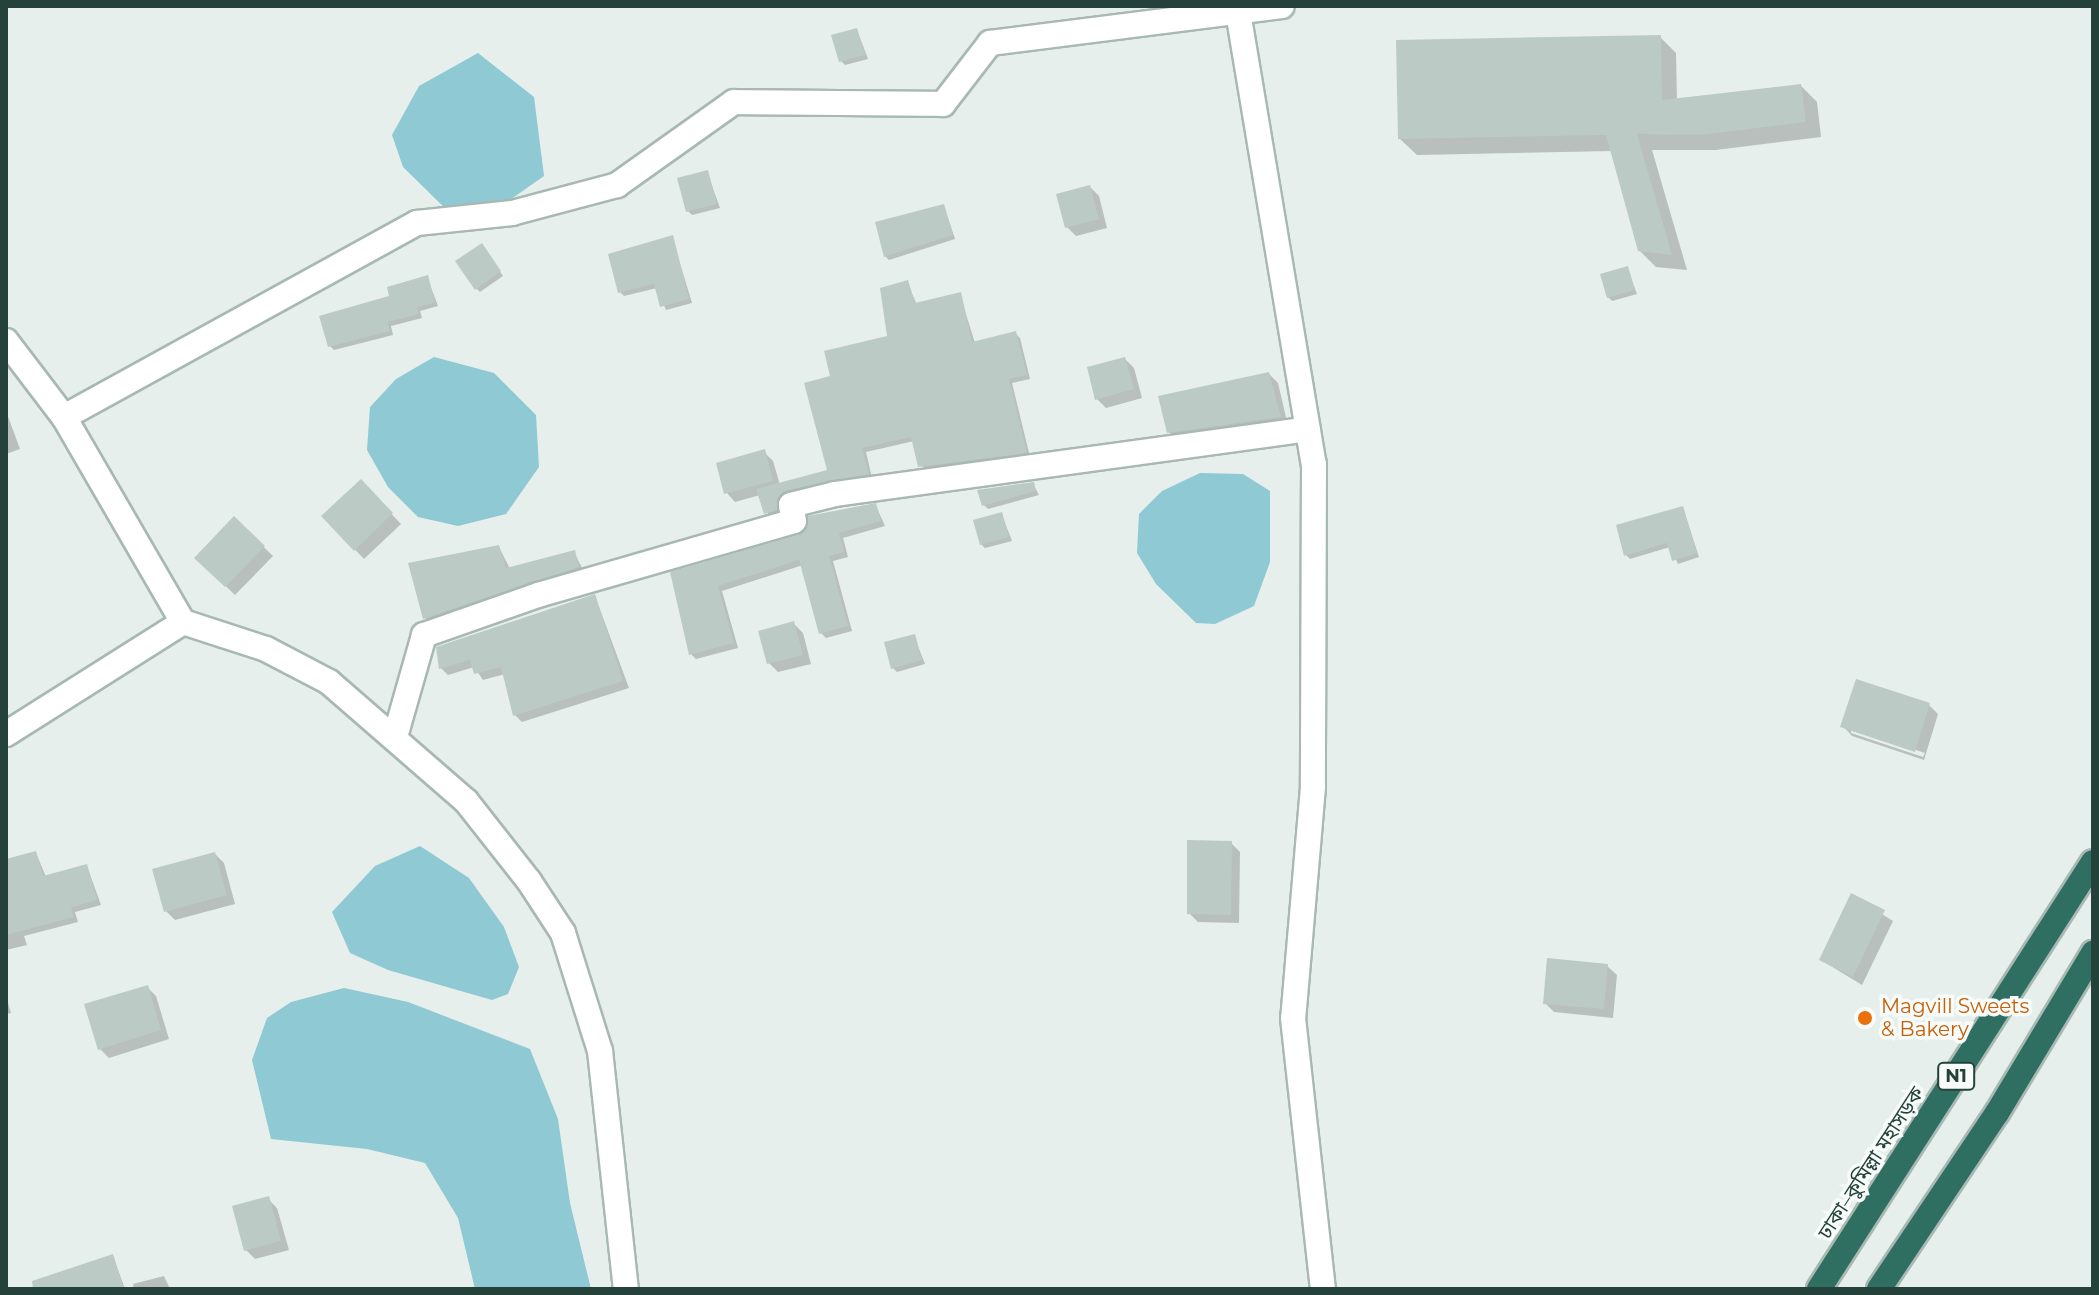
<!DOCTYPE html>
<html>
<head>
<meta charset="utf-8">
<style>
  body { margin:0 }
  #map { position:relative; width:2099px; height:1295px; overflow:hidden; background:#e6efeb; font-family:Montserrat,"Noto Sans Bengali",sans-serif }
  div>[style] { position:absolute }
  .water>* { inset:0; background:#8ec9d4 }
  .shadow>* { inset:0; background:#0003 }
  .building>* { inset:0; background:#bbcac4 }
  .roads { filter:drop-shadow(2px 0 #a8b8b2) drop-shadow(-2px 0 #a8b8b2) drop-shadow(0 2px #a8b8b2) drop-shadow(0 -2px #a8b8b2) }
  .street>* { height:24px; margin:-12px; padding:0 12px; transform-origin:12px; border-radius:12px; background:#fff }
  .secondary>* { height:24px; margin:-12px; padding:0 12px; transform-origin:12px; border-radius:12px; background:#fff }
  .highway>* { height:24px; margin:-12px; padding:0 12px; transform-origin:12px; border-radius:12px; background:#2f6f62 }
  .dots>* { width:22px; height:22px; translate:-50% -50%; box-sizing:border-box; border:4px solid #f7fbf9; border-radius:50% }
  span { translate:-50% -50%; white-space:nowrap; text-align:center; line-height:1.15; -webkit-text-stroke:7px #f7fbf9; paint-order:stroke }
  .shield-label span { padding:2px 6px; background:#f7fbf9; border:2px solid; border-radius:6px; -webkit-text-stroke-width:0 }
  .shield-label { font-size:18px; color:#24423a; font-weight:700 }
  .food-label { font-size:20px; color:#c56008 }
  .left { translate:0 -50%; text-align:left }
  .street-label { font-size:20px; color:#24423a }
  .frame { position:absolute; inset:0; border:8px solid #24423a; pointer-events:none }
</style>
</head>
<body>
<div id="map">
  <div class="water">
    <div style="clip-path:polygon(478px 53px,534px 97px,544px 176px,497px 209px,452px 215px,403px 167px,392px 135px,419px 86px)"></div>
    <div style="clip-path:polygon(434px 357px,494px 373px,536px 415px,539px 467px,506px 514px,458px 526px,418px 517px,388px 487px,367px 450px,370px 407px,396px 379px)"></div>
    <div style="clip-path:polygon(1200px 473px,1243px 474px,1270px 491px,1270px 562px,1254px 606px,1215px 624px,1196px 623px,1156px 584px,1137px 553px,1139px 514px,1162px 491px)"></div>
    <div style="clip-path:polygon(420px 846px,469px 878px,504px 927px,519px 967px,508px 994px,492px 1000px,388px 970px,350px 953px,332px 912px,375px 866px)"></div>
    <div style="clip-path:polygon(344px 988px,408px 1002px,530px 1049px,558px 1119px,570px 1203px,591px 1289px,475px 1289px,458px 1218px,425px 1163px,367px 1149px,271px 1139px,252px 1060px,267px 1018px,291px 1002px)"></div>
  </div>
  <div class="shadow">
    <div style="clip-path:polygon(857px 30px,868px 59px,845px 65px,841px 61px)"></div>
    <div style="clip-path:polygon(1660px 37px,1676px 53px,1677px 101px,1801px 86px,1817px 102px,1821px 137px,1716px 150px,1652px 150px,1687px 270px,1656px 267px,1639px 250px,1612px 151px,1417px 155px,1400px 139px)"></div>
    <div style="clip-path:polygon(707px 172px,720px 208px,692px 215px,688px 211px)"></div>
    <div style="clip-path:polygon(1090px 187px,1099px 196px,1107px 228px,1076px 236px,1067px 227px)"></div>
    <div style="clip-path:polygon(944px 206px,955px 239px,889px 260px,885px 256px)"></div>
    <div style="clip-path:polygon(672px 237px,692px 303px,666px 310px,657px 288px,624px 296px,620px 292px)"></div>
    <div style="clip-path:polygon(485px 250px,503px 276px,480px 292px,476px 288px)"></div>
    <div style="clip-path:polygon(1627px 268px,1637px 294px,1612px 301px,1608px 297px)"></div>
    <div style="clip-path:polygon(427px 277px,438px 306px,420px 311px,422px 318px,391px 326px,393px 335px,334px 350px,330px 346px,392px 297px)"></div>
    <div style="clip-path:polygon(907px 282px,917px 305px,960px 295px,975px 343px,1015px 333px,1020px 338px,1030px 379px,1012px 383px,1030px 457px,925px 471px,914px 441px,866px 452px,872px 478px,781px 515px,770px 518px,760px 495px,735px 502px,726px 492px,764px 452px,773px 461px,780px 485px,830px 471px,832px 378px,889px 337px)"></div>
    <div style="clip-path:polygon(1125px 359px,1134px 368px,1142px 398px,1106px 408px,1097px 399px)"></div>
    <div style="clip-path:polygon(1269px 374px,1278px 383px,1288px 426px,1178px 441px,1169px 432px)"></div>
    <div style="clip-path:polygon(6px 411px,20px 449px,6px 454px)"></div>
    <div style="clip-path:polygon(361px 482px,401px 524px,364px 559px,324px 517px)"></div>
    <div style="clip-path:polygon(1033px 484px,1039px 495px,988px 509px,984px 505px)"></div>
    <div style="clip-path:polygon(876px 506px,885px 526px,843px 538px,848px 557px,833px 561px,852px 631px,826px 638px,820px 632px,803px 565px,722px 591px,738px 648px,696px 659px,691px 654px,672px 574px,799px 537px,810px 527px)"></div>
    <div style="clip-path:polygon(1683px 508px,1699px 557px,1678px 564px,1670px 547px,1630px 559px,1626px 555px)"></div>
    <div style="clip-path:polygon(1002px 515px,1012px 541px,985px 548px,981px 544px)"></div>
    <div style="clip-path:polygon(234px 519px,273px 556px,235px 595px,197px 558px)"></div>
    <div style="clip-path:polygon(499px 547px,510px 569px,574px 552px,585px 574px,432px 625px,425px 618px)"></div>
    <div style="clip-path:polygon(595px 596px,629px 688px,522px 722px,515px 715px,505px 674px,483px 680px,474px 667px,448px 675px,441px 668px)"></div>
    <div style="clip-path:polygon(794px 624px,803px 633px,811px 664px,778px 672px,769px 663px)"></div>
    <div style="clip-path:polygon(914px 636px,925px 664px,897px 672px,893px 668px)"></div>
    <div style="clip-path:polygon(evenodd,1929px 705px,1938px 714px,1924px 760px,1852px 736px,1843px 726px,1929px 705px,1851px 728px,1925px 753px,1923px 757px,1851px 733px,1851px 728px)"></div>
    <div style="clip-path:polygon(1231px 843px,1240px 852px,1239px 923px,1198px 922px,1189px 913px)"></div>
    <div style="clip-path:polygon(36px 853px,46px 877px,87px 866px,101px 905px,75px 912px,78px 922px,24px 936px,27px 945px,6px 950px,6px 861px)"></div>
    <div style="clip-path:polygon(215px 854px,224px 863px,235px 904px,175px 920px,166px 911px)"></div>
    <div style="clip-path:polygon(1852px 896px,1893px 921px,1862px 985px,1821px 960px)"></div>
    <div style="clip-path:polygon(1607px 966px,1617px 975px,1613px 1018px,1554px 1012px,1545px 1003px)"></div>
    <div style="clip-path:polygon(147px 987px,156px 996px,169px 1039px,109px 1058px,100px 1049px)"></div>
    <div style="clip-path:polygon(6px 996px,11px 1013px,6px 1014px)"></div>
    <div style="clip-path:polygon(268px 1199px,277px 1208px,289px 1250px,255px 1259px,246px 1250px)"></div>
    <div style="clip-path:polygon(113px 1256px,125px 1289px,38px 1289px)"></div>
    <div style="clip-path:polygon(164px 1276px,170px 1289px,134px 1289px,133px 1284px)"></div>
  </div>
  <div class="building">
    <div style="clip-path:polygon(857px 28px,865px 55px,839px 62px,831px 35px)"></div>
    <div style="clip-path:polygon(1661px 35px,1662px 100px,1801px 84px,1806px 122px,1699px 135px,1637px 134px,1672px 255px,1638px 251px,1606px 135px,1398px 139px,1396px 40px)"></div>
    <div style="clip-path:polygon(708px 170px,717px 204px,686px 212px,677px 178px)"></div>
    <div style="clip-path:polygon(1090px 185px,1099px 219px,1065px 228px,1056px 194px)"></div>
    <div style="clip-path:polygon(944px 204px,953px 235px,884px 257px,875px 222px)"></div>
    <div style="clip-path:polygon(673px 235px,689px 299px,660px 307px,654px 284px,618px 293px,608px 254px)"></div>
    <div style="clip-path:polygon(482px 243px,501px 271px,475px 290px,455px 261px)"></div>
    <div style="clip-path:polygon(1628px 266px,1635px 290px,1607px 298px,1600px 274px)"></div>
    <div style="clip-path:polygon(428px 275px,435px 303px,417px 307px,419px 314px,388px 322px,390px 331px,328px 347px,319px 316px,389px 296px,387px 287px)"></div>
    <div style="clip-path:polygon(908px 280px,915px 303px,961px 292px,972px 342px,1016px 331px,1027px 375px,1009px 379px,1027px 453px,918px 467px,911px 437px,862px 448px,869px 474px,787px 490px,777px 500px,777px 510px,764px 514px,756px 489px,827px 470px,804px 383px,830px 376px,824px 351px,887px 336px,880px 288px)"></div>
    <div style="clip-path:polygon(1125px 357px,1134px 389px,1095px 400px,1087px 367px)"></div>
    <div style="clip-path:polygon(1269px 372px,1281px 417px,1167px 433px,1158px 396px)"></div>
    <div style="clip-path:polygon(765px 449px,773px 481px,724px 494px,716px 463px)"></div>
    <div style="clip-path:polygon(361px 479px,393px 513px,354px 551px,321px 516px)"></div>
    <div style="clip-path:polygon(1034px 482px,1036px 491px,982px 506px,977px 490px)"></div>
    <div style="clip-path:polygon(876px 503px,881px 521px,839px 533px,844px 552px,829px 556px,848px 626px,819px 634px,799px 560px,718px 586px,734px 643px,689px 655px,670px 572px,798px 535px,808px 526px,808px 516px)"></div>
    <div style="clip-path:polygon(1683px 506px,1697px 553px,1672px 561px,1667px 543px,1624px 556px,1616px 525px)"></div>
    <div style="clip-path:polygon(1002px 512px,1009px 537px,980px 545px,973px 520px)"></div>
    <div style="clip-path:polygon(234px 516px,265px 546px,225px 587px,194px 558px)"></div>
    <div style="clip-path:polygon(499px 545px,506px 568px,575px 550px,579px 567px,423px 619px,408px 563px)"></div>
    <div style="clip-path:polygon(595px 594px,623px 681px,513px 716px,501px 667px,474px 674px,470px 660px,439px 669px,436px 647px)"></div>
    <div style="clip-path:polygon(794px 621px,803px 655px,767px 664px,758px 631px)"></div>
    <div style="clip-path:polygon(915px 634px,922px 660px,891px 669px,884px 642px)"></div>
    <div style="clip-path:polygon(1856px 679px,1930px 703px,1915px 752px,1840px 727px)"></div>
    <div style="clip-path:polygon(1187px 840px,1232px 841px,1231px 915px,1187px 914px)"></div>
    <div style="clip-path:polygon(36px 851px,43px 876px,87px 864px,97px 900px,71px 908px,74px 917px,6px 935px,6px 859px)"></div>
    <div style="clip-path:polygon(215px 852px,227px 895px,164px 912px,152px 869px)"></div>
    <div style="clip-path:polygon(1851px 893px,1885px 910px,1853px 977px,1819px 960px)"></div>
    <div style="clip-path:polygon(1547px 958px,1608px 964px,1604px 1009px,1543px 1004px)"></div>
    <div style="clip-path:polygon(148px 985px,161px 1030px,98px 1050px,84px 1004px)"></div>
    <div style="clip-path:polygon(269px 1196px,281px 1241px,244px 1251px,232px 1206px)"></div>
    <div style="clip-path:polygon(113px 1254px,124px 1289px,33px 1289px,32px 1281px)"></div>
  </div>
  <div class="roads">
    <div class="street">
      <div style="left:1237px;top:6px;width:464px;rotate:80.5deg"></div>
      <div style="left:1314px;top:464px;width:323px;rotate:90.2deg"></div>
      <div style="left:1313px;top:787px;width:232px;rotate:94.9deg"></div>
      <div style="left:1293px;top:1018px;width:273px;rotate:83.7deg"></div>
      <div style="left:64px;top:417px;width:403px;rotate:-28.8deg"></div>
      <div style="left:417px;top:223px;width:96px;rotate:-6deg"></div>
      <div style="left:512px;top:213px;width:109px;rotate:-14.9deg"></div>
      <div style="left:617px;top:185px;width:143px;rotate:-35.4deg"></div>
      <div style="left:734px;top:102px;width:209px;rotate:0.5deg"></div>
      <div style="left:943px;top:104px;width:77px;rotate:-52.4deg"></div>
      <div style="left:990px;top:43px;width:294px;rotate:-7.2deg"></div>
      <div style="left:6px;top:734px;width:209px;rotate:-32.3deg"></div>
      <div style="left:395px;top:737px;width:106px;rotate:-74.1deg"></div>
      <div style="left:424px;top:635px;width:121px;rotate:-19.3deg"></div>
      <div style="left:538px;top:595px;width:266px;rotate:-16.1deg"></div>
      <div style="left:794px;top:521px;width:16px;rotate:-101deg"></div>
      <div style="left:791px;top:505px;width:45px;rotate:-14deg"></div>
      <div style="left:835px;top:494px;width:477px;rotate:-7.8deg"></div>
    </div>
    <div class="secondary">
      <div style="left:6px;top:341px;width:96px;rotate:52.7deg"></div>
      <div style="left:64px;top:417px;width:237px;rotate:59.9deg"></div>
      <div style="left:183px;top:622px;width:87px;rotate:18deg"></div>
      <div style="left:266px;top:649px;width:71px;rotate:27.6deg"></div>
      <div style="left:329px;top:682px;width:181px;rotate:41deg"></div>
      <div style="left:466px;top:801px;width:102px;rotate:51.8deg"></div>
      <div style="left:529px;top:881px;width:62px;rotate:56.8deg"></div>
      <div style="left:563px;top:933px;width:124px;rotate:72.6deg"></div>
      <div style="left:600px;top:1051px;width:239px;rotate:83.8deg"></div>
    </div>
    <div class="highway">
      <div style="left:1819px;top:1289px;width:507px;rotate:-57.31deg"></div>
      <div style="left:1879px;top:1289px;width:212px;rotate:-56.2deg"></div>
      <div style="left:1997px;top:1113px;width:187px;rotate:-59deg"></div>
    </div>
  </div>
  <div class="dots">
    <div style="left:1865px;top:1018px;background:#e8710a"></div>
  </div>
  <div class="shield-label">
    <span style="left:1956px;top:1076px">N1</span>
  </div>
  <div class="food-label">
    <span class="left" style="left:1881px;top:1018px">Magvill Sweets<br>&amp; Bakery</span>
  </div>
  <div class="street-label">
    <span style="left:1871px;top:1163px;rotate:-57deg">ঢাকা–কুমিল্লা মহাসড়ক</span>
  </div>
  <div class="frame"></div>
</div>
</body>
</html>
